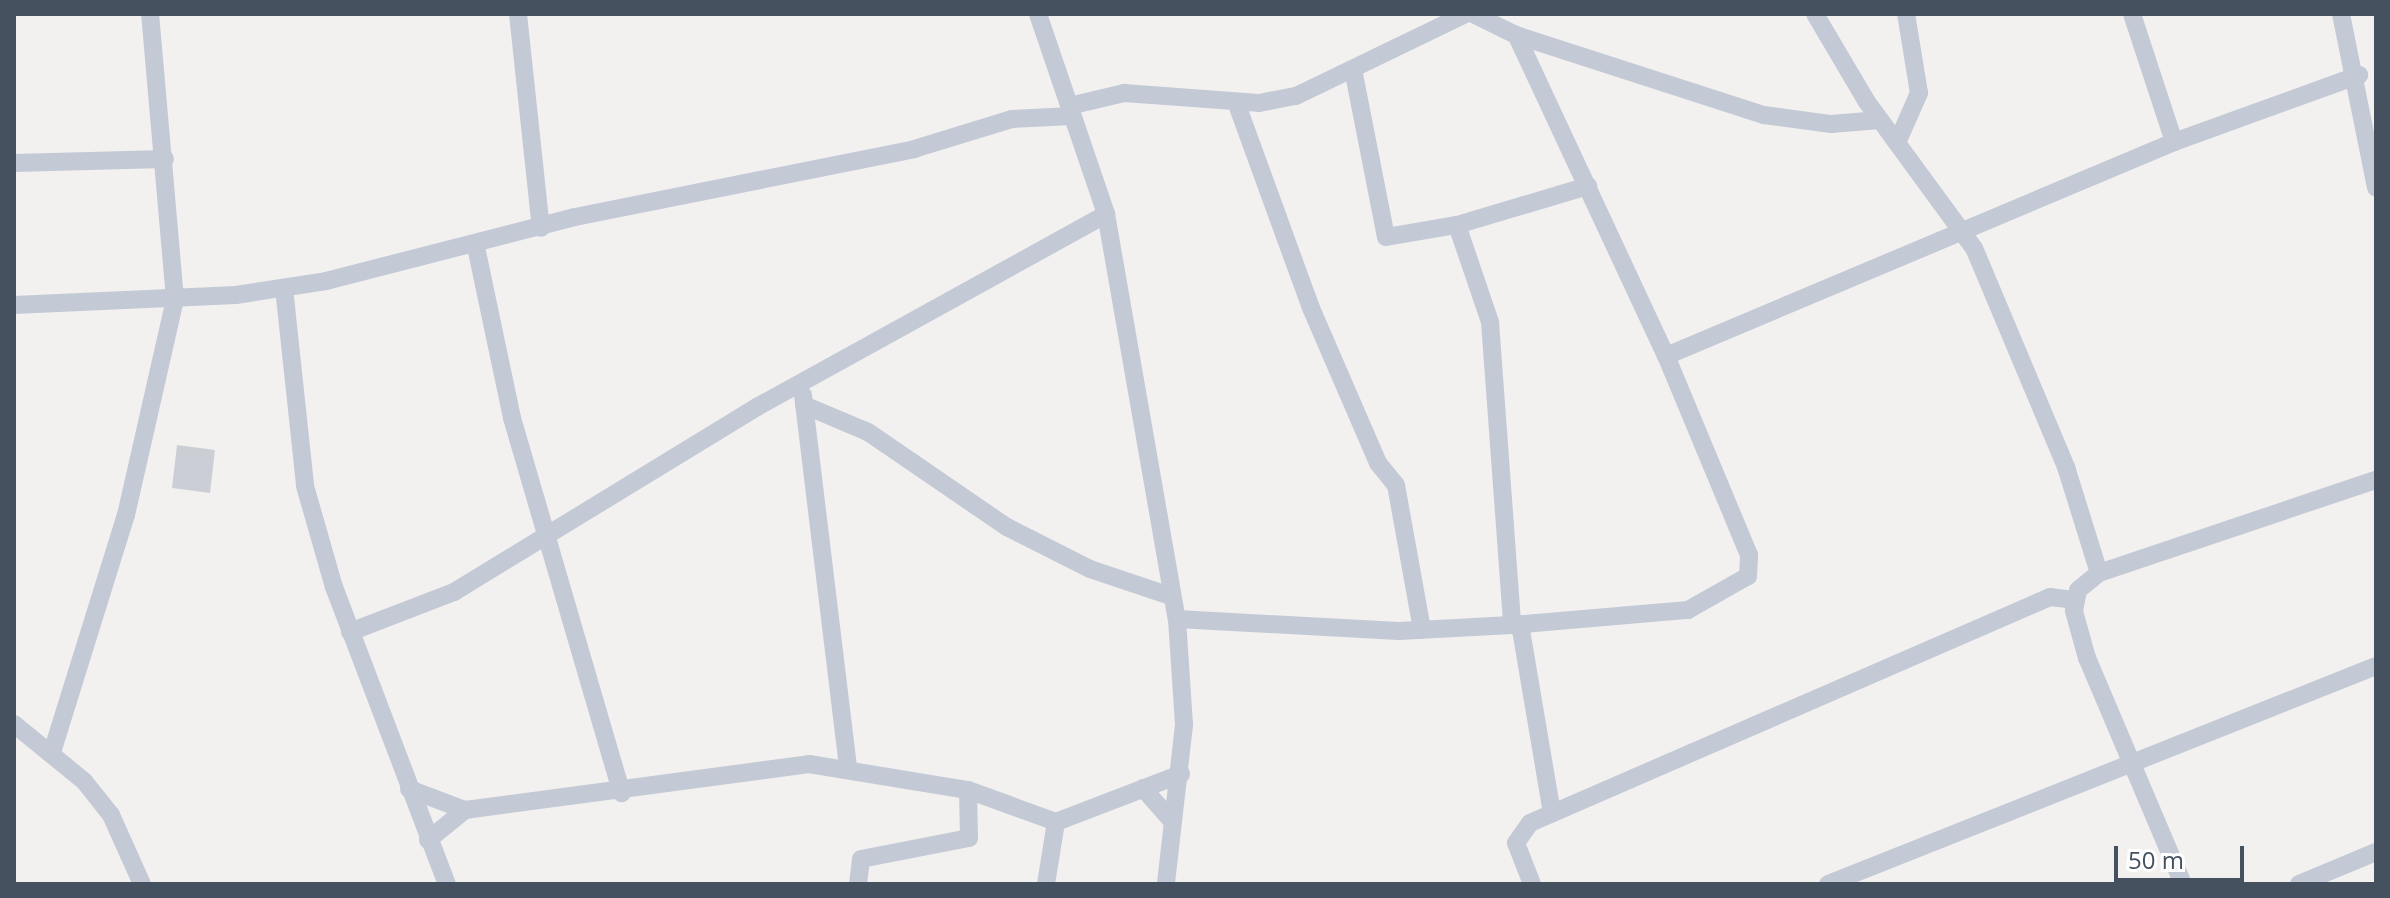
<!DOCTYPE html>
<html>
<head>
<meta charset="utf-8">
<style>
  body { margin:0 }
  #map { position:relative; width:2390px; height:898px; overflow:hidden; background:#f3f0f0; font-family:"Open Sans",sans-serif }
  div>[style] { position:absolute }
  .building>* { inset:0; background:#ccced6 }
  .minor>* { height:18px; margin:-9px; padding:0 9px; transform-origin:9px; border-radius:9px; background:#c3cad6 }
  span { translate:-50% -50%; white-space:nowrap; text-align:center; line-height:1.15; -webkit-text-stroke:6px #fff; paint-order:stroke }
  .frame { position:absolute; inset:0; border:16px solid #465160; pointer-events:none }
  .scale { position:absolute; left:2114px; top:846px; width:130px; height:36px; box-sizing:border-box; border:4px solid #465160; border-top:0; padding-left:10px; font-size:24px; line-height:28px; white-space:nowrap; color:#465160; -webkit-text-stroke:6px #fff; paint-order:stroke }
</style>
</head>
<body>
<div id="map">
  <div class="building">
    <div style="clip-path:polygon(177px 445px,215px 450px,210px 493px,172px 488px)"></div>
  </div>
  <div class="minor">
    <div style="left:518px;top:14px;width:215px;rotate:83.9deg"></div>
    <div style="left:1038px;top:14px;width:211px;rotate:71.2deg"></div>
    <div style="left:1106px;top:214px;width:411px;rotate:80.1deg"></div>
    <div style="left:1177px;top:619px;width:106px;rotate:86.2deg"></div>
    <div style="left:1184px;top:725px;width:160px;rotate:96.5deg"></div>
    <div style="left:1473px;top:14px;width:48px;rotate:26deg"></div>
    <div style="left:1516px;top:35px;width:261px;rotate:17.9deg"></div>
    <div style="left:1764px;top:115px;width:68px;rotate:7.7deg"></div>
    <div style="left:1831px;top:124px;width:49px;rotate:-4.7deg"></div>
    <div style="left:1815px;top:14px;width:102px;rotate:59.4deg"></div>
    <div style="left:1867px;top:102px;width:181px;rotate:53.8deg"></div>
    <div style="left:1974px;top:248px;width:238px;rotate:67.2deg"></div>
    <div style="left:2066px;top:467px;width:111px;rotate:72.7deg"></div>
    <div style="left:2132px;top:14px;width:135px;rotate:71.8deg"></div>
    <div style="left:2341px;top:14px;width:177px;rotate:78.6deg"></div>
    <div style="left:1353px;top:69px;width:171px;rotate:78.9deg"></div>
    <div style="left:1386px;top:237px;width:72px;rotate:-9.6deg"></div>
    <div style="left:1457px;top:225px;width:137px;rotate:-16.6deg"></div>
    <div style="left:1236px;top:102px;width:219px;rotate:70deg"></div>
    <div style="left:1311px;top:308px;width:169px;rotate:66.6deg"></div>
    <div style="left:1378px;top:463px;width:28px;rotate:51deg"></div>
    <div style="left:1396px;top:485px;width:147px;rotate:79.8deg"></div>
    <div style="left:1069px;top:106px;width:57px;rotate:-13.3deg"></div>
    <div style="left:1124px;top:93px;width:135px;rotate:4.2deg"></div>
    <div style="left:1259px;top:103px;width:38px;rotate:-11deg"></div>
    <div style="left:1296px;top:96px;width:189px;rotate:-25.8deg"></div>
    <div style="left:1897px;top:143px;width:55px;rotate:-66.3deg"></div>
    <div style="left:1919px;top:93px;width:80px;rotate:-99.3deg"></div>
    <div style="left:14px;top:163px;width:151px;rotate:-1.5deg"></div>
    <div style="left:1457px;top:225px;width:102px;rotate:71.2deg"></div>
    <div style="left:1490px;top:322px;width:304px;rotate:85.8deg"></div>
    <div style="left:476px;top:247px;width:175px;rotate:78.1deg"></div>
    <div style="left:512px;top:418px;width:391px;rotate:73.7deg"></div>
    <div style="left:284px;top:288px;width:199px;rotate:83.9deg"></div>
    <div style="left:305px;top:486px;width:105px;rotate:74deg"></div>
    <div style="left:334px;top:587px;width:318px;rotate:69.2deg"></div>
    <div style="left:14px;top:305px;width:222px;rotate:-2.6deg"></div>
    <div style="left:236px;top:295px;width:91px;rotate:-8.8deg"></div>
    <div style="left:326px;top:281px;width:257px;rotate:-14.4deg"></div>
    <div style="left:575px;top:217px;width:346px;rotate:-11.3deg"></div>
    <div style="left:914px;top:149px;width:102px;rotate:-17deg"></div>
    <div style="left:1012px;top:119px;width:60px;rotate:-2.9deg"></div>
    <div style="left:1666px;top:356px;width:551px;rotate:-22.84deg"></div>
    <div style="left:2174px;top:142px;width:197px;rotate:-19.9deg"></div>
    <div style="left:803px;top:395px;width:377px;rotate:83.1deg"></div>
    <div style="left:804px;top:405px;width:69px;rotate:22.9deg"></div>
    <div style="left:868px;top:432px;width:168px;rotate:34.4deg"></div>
    <div style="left:1007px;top:527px;width:93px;rotate:26.8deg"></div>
    <div style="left:1090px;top:569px;width:84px;rotate:18.6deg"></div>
    <div style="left:1177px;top:619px;width:222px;rotate:3.1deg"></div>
    <div style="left:1399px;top:631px;width:113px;rotate:-3deg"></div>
    <div style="left:1512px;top:625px;width:177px;rotate:-4.9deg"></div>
    <div style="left:1688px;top:610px;width:69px;rotate:-29.5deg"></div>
    <div style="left:1748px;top:576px;width:21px;rotate:-87deg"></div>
    <div style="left:1749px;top:555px;width:216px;rotate:-112.6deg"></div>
    <div style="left:1666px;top:356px;width:354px;rotate:-115deg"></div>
    <div style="left:1520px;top:624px;width:192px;rotate:80.4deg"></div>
    <div style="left:350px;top:632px;width:111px;rotate:-21deg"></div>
    <div style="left:454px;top:592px;width:355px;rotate:-31.4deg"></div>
    <div style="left:757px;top:407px;width:399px;rotate:-28.9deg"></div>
    <div style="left:14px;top:724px;width:90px;rotate:39.2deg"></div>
    <div style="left:84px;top:781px;width:43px;rotate:51.5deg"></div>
    <div style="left:111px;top:815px;width:76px;rotate:65.8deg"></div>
    <div style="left:53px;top:749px;width:245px;rotate:-72.7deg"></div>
    <div style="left:126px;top:515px;width:221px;rotate:-77.2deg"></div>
    <div style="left:175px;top:299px;width:286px;rotate:-95deg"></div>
    <div style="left:1143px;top:788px;width:43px;rotate:48.8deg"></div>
    <div style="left:409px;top:789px;width:60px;rotate:20.6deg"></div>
    <div style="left:465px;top:810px;width:347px;rotate:-7.6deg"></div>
    <div style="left:809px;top:764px;width:161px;rotate:9.3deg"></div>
    <div style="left:968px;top:790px;width:94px;rotate:20deg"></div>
    <div style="left:428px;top:840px;width:48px;rotate:-39deg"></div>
    <div style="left:858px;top:884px;width:25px;rotate:-83deg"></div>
    <div style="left:861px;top:859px;width:110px;rotate:-11deg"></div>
    <div style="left:969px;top:838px;width:48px;rotate:-91.2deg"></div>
    <div style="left:1046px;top:884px;width:63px;rotate:-80.8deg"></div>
    <div style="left:1056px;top:822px;width:134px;rotate:-21deg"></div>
    <div style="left:1532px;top:884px;width:44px;rotate:-111.3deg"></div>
    <div style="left:1516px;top:843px;width:24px;rotate:-55deg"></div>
    <div style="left:1530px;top:823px;width:567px;rotate:-23.49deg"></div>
    <div style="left:2050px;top:597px;width:24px;rotate:7deg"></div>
    <div style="left:1828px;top:884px;width:590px;rotate:-21.69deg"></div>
    <div style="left:2183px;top:884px;width:246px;rotate:-113deg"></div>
    <div style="left:2087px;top:658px;width:49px;rotate:-105.5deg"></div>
    <div style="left:2074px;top:611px;width:21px;rotate:-79deg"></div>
    <div style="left:2078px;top:590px;width:27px;rotate:-39deg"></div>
    <div style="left:2099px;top:573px;width:292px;rotate:-18.6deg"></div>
    <div style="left:2299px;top:884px;width:83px;rotate:-22.6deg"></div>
  </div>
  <div class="frame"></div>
  <div class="scale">50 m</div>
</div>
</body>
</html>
